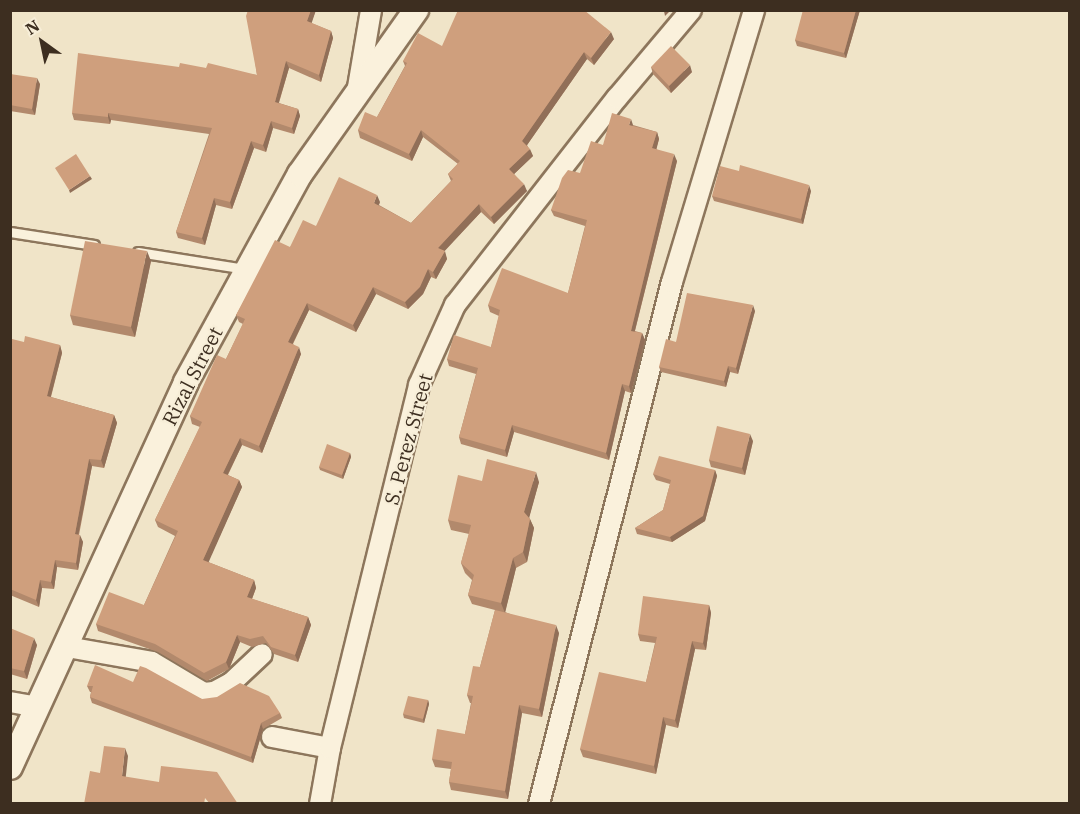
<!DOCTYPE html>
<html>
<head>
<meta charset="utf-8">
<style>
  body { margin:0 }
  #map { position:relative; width:1080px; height:814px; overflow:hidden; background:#f0e4c8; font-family:"IBM Plex Serif",serif }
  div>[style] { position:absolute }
  .roads { filter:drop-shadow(2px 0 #8d765c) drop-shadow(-2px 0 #8d765c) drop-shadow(0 2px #8d765c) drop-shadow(0 -2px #8d765c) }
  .service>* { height:9px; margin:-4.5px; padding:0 4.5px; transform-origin:4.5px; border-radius:4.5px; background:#faf1dc }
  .minor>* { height:20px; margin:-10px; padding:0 10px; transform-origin:10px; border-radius:10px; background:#faf1dc }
  .tertiary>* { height:24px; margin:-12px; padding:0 12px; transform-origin:12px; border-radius:12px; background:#faf1dc }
  .wall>* { inset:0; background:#b2896c }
  .shaded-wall>* { inset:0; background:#916f58 }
  .building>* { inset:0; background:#cf9f7d }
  span { translate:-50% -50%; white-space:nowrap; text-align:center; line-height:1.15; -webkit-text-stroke:4.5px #f7eed8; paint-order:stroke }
  .street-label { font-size:20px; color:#3d2e20 }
  .frame { position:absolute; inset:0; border:12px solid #3d2e20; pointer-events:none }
  .north { position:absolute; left:12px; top:12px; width:60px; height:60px; -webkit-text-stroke:4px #f7eed8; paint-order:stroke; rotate:327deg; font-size:16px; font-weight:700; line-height:24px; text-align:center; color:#3d2e20 }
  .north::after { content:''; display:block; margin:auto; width:21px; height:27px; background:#3d2e20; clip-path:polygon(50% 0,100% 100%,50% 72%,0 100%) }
</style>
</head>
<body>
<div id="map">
  <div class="roads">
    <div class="service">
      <div style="left:10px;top:232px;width:85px;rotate:8.8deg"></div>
      <div style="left:138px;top:252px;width:108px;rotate:9deg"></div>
    </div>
    <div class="minor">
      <div style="left:357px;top:93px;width:84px;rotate:-80.4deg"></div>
      <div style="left:67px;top:647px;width:86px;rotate:10deg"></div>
      <div style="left:152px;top:662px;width:61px;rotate:30.8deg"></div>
      <div style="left:204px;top:693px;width:10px;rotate:-6deg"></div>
      <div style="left:214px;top:692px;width:19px;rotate:-28deg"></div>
      <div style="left:231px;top:683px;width:42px;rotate:-43.1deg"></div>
      <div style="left:10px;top:702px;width:29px;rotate:10deg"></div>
      <div style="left:272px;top:737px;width:59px;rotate:10.7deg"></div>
      <div style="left:320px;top:804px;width:57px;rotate:-79.9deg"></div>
      <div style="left:330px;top:748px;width:374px;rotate:-76.2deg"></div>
      <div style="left:419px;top:385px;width:88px;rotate:-65.8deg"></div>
      <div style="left:455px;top:305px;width:263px;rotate:-52deg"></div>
      <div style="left:617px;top:98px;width:115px;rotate:-49.9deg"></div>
      <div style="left:539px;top:804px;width:539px;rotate:-75.71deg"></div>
      <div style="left:672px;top:282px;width:284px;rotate:-73.2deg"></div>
    </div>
    <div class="tertiary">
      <div style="left:10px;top:767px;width:423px;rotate:-65.4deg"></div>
      <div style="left:186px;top:382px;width:237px;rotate:-61.3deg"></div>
      <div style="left:300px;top:174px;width:201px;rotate:-54.7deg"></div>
    </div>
  </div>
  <div class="wall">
    <div style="clip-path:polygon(248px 10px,316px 10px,311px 23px,331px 31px,333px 38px,321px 82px,289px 68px,279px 103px,298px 109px,300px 116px,294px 134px,273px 128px,266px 152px,254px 148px,232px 209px,216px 205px,205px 245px,178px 238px,176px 232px,209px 134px,111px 120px,110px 124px,74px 120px,72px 113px,179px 67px,206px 68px,257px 75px)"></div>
    <div style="clip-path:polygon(860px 10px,846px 58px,797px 46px,795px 40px)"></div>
    <div style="clip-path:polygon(614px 39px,594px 65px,587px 59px,527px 145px,533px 156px,514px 174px,527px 191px,494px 224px,481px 212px,444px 251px,447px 259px,436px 279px,431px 277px,423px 294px,408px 309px,376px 294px,356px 332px,309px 310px,293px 344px,301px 354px,262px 453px,242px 445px,228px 475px,239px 480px,242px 487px,208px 562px,254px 580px,256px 588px,252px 599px,308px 617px,311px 625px,298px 662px,274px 654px,266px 643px,252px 647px,240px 642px,229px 669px,207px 681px,158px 652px,98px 631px,96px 624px,144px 605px,175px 536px,158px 527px,155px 520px,200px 427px,192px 424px,190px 416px,226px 359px,243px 324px,239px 322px,236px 315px,290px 247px,316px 226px,380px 202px,379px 205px,411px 223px,451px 181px,448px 174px,458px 164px,423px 137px,412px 161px,360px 138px,358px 130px,377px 117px,405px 66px,403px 61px,442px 46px)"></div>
    <div style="clip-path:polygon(651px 67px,692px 72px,671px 93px,653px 74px)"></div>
    <div style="clip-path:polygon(10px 74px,40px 84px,35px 115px,10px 111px)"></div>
    <div style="clip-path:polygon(633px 125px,657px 132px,659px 139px,656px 149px,677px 161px,635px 331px,642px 333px,645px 340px,631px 393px,625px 391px,609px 460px,514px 432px,507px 457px,461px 444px,459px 437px,476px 374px,449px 366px,447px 359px,491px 347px,499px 316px,490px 312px,488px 305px,568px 293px,585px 226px,554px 216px,551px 210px,603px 145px)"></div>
    <div style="clip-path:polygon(811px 191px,803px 224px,714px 201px,712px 196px)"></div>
    <div style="clip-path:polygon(151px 261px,135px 337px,73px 325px,70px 315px)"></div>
    <div style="clip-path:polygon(755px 311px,738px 374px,730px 372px,726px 387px,661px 372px,659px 367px,676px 342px)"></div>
    <div style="clip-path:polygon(24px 342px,60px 345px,62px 353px,51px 397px,114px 415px,117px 423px,104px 468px,92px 466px,79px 535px,83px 542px,78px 570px,57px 567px,54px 589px,42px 588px,39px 607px,10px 595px,10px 344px)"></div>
    <div style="clip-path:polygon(753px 441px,745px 475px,711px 467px,709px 460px)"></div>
    <div style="clip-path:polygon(350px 453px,351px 457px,343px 479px,320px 470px,319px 467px)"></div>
    <div style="clip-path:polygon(715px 470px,717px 476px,705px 521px,672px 542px,637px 534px,635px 528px,663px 510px,670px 484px,656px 480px,653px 474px)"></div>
    <div style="clip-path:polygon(482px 481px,539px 482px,529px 517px,534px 528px,527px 562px,516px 568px,505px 612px,559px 633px,542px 717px,522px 713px,508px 799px,451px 790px,449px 782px,451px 769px,435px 767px,432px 759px,465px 734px,471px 703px,470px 703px,467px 695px,480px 667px,495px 610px,472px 604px,468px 595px,472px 580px,465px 573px,461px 563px,469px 534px,451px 530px,448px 520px)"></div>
    <div style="clip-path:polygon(709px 605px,711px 613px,706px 650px,695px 649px,678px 728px,666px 725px,656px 774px,583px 757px,580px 749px,646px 682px,655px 643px,640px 641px,638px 634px)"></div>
    <div style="clip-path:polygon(10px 628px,37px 645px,27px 679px,10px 674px)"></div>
    <div style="clip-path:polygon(133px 682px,202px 699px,280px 713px,282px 718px,263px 729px,253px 763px,92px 703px,90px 697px,91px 692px,90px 692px,87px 686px)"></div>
    <div style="clip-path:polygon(428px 700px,429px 704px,424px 723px,404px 718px,403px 714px)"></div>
  </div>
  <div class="shaded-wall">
    <div style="clip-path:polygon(311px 10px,316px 10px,310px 28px,307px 21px)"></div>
    <div style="clip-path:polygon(664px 10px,671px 10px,665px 16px,664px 11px)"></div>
    <div style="clip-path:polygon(856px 10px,860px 10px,846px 58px,844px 53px)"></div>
    <div style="clip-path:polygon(331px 31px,333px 38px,321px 82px,319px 75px)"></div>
    <div style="clip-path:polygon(611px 32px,614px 39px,594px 65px,591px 58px)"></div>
    <div style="clip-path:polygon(584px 52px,587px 59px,525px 148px,522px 141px)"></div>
    <div style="clip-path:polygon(286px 61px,289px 68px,277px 108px,275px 102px)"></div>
    <div style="clip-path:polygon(690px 65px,692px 72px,671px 93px,669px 86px)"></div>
    <div style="clip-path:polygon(37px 78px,40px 84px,35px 115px,32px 109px)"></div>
    <div style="clip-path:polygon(298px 109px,300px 116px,294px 134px,292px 128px)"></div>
    <div style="clip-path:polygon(108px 113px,111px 120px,110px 124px,108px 117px)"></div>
    <div style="clip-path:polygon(631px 119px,633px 125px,631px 132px,629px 125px)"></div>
    <div style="clip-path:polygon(271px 121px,273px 128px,266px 152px,263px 145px)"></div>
    <div style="clip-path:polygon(421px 130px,423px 137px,412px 161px,409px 154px)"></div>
    <div style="clip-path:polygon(657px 132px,659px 139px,655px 155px,652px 148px)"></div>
    <div style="clip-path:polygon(251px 141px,254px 148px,232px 209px,230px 202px)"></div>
    <div style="clip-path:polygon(530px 149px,533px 156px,512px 176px,509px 169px)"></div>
    <div style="clip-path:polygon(674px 154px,677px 161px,633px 338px,631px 331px)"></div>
    <div style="clip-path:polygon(90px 176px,92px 179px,70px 193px,69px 190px)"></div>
    <div style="clip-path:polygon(524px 184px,527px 191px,494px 224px,491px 217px)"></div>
    <div style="clip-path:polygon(809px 185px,811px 191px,803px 224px,801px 219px)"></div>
    <div style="clip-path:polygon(377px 195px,380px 202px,376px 210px,374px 203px)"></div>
    <div style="clip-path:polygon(214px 198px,216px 205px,205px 245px,202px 238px)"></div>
    <div style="clip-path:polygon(479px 204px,481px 212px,441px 255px,438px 248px)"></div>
    <div style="clip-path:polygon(147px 251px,151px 261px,135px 337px,131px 327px)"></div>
    <div style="clip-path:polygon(445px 251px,447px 259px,436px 279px,433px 272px)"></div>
    <div style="clip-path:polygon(428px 269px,431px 277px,423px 294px,408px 309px,405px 302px)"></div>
    <div style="clip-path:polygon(373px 287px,376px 294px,356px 332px,353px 325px)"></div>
    <div style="clip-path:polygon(307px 303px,309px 310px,290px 349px,288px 342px)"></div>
    <div style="clip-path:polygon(753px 305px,755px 311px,738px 374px,736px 368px)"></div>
    <div style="clip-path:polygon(642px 333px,645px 340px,631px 393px,629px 386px)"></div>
    <div style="clip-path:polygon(60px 345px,62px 353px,49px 403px,47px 396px)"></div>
    <div style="clip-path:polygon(299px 347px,301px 354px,262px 453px,259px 446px)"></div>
    <div style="clip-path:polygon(728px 366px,730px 372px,726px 387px,724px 381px)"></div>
    <div style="clip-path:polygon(622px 384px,625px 391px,609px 460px,606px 453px)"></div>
    <div style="clip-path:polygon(114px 415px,117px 423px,104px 468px,101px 460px)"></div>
    <div style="clip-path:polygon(512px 425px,514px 432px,507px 457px,505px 450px)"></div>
    <div style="clip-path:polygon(750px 434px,753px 441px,745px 475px,742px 468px)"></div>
    <div style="clip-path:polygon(240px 438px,242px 445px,225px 480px,223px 473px)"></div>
    <div style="clip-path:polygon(350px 453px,351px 457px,343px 479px,342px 475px)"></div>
    <div style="clip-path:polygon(89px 459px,92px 466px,77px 541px,75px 534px)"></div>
    <div style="clip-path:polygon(715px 470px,717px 476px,705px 521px,672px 542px,670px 537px)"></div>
    <div style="clip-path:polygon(536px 472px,539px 482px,528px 522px,524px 512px)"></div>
    <div style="clip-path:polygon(239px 480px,242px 487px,206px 568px,203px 560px)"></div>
    <div style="clip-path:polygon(530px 519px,534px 528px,527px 562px,523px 552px)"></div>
    <div style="clip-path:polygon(80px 535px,83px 542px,78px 570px,76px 563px)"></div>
    <div style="clip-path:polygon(513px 558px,516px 568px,505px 613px,501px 603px)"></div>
    <div style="clip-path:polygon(55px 560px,57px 567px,54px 589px,51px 582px)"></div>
    <div style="clip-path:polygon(40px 580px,42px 588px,39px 607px,36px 600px)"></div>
    <div style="clip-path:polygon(254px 580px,256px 588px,250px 604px,247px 597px)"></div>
    <div style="clip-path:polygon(709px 605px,711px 613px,706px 650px,703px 643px)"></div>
    <div style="clip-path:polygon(308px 617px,311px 625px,298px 662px,295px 655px)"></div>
    <div style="clip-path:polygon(556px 625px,559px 633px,542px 717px,539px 709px)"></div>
    <div style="clip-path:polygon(237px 635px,240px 642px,229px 669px,226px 662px)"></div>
    <div style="clip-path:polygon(34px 638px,37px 645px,27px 679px,24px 671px)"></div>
    <div style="clip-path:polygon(692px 641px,695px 649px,678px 728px,675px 720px)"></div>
    <div style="clip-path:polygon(428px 700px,429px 704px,424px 723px,423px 719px)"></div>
    <div style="clip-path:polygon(519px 705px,522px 713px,508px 799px,505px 791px)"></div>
    <div style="clip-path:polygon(663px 717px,666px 725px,656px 774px,654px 766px)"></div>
    <div style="clip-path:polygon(261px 723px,263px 729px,253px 763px,251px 757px)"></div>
    <div style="clip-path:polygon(125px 748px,128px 756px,125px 784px,122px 776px)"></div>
  </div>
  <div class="building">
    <div style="clip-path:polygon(248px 10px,311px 10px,307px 21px,331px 31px,319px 75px,286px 61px,275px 102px,298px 109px,292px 128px,271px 121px,263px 145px,251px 141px,230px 202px,214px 198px,202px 238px,176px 232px,212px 128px,108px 113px,108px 117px,72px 113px,78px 53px,179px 67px,180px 63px,206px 68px,208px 63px,257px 75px,246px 16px)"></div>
    <div style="clip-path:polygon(458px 10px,584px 10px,611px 32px,591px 58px,584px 52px,522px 141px,530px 149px,509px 169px,524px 184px,491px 217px,479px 204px,438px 248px,445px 251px,433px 272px,428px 269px,420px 287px,405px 302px,373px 287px,353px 325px,307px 303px,288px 342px,299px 347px,259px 446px,240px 438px,223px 473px,239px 480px,203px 560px,254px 580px,247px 597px,308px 617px,295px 655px,271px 647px,263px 636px,250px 639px,237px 635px,226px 662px,204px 673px,155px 644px,96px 624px,109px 592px,144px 605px,178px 531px,155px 520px,202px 422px,190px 416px,217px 355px,226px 359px,245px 319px,236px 315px,275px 240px,290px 247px,303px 220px,316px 226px,339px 177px,377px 195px,374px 203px,411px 223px,453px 179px,448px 174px,460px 161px,421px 130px,409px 154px,358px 130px,365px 112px,377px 117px,407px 63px,403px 61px,418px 33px,442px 46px)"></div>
    <div style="clip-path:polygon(803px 10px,856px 10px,844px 53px,795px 40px)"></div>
    <div style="clip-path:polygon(671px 46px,690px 65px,669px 86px,651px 67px)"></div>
    <div style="clip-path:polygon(10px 74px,37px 78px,32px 109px,10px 105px)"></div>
    <div style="clip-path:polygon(612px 113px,631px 119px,629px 125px,657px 132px,652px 148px,674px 154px,631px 331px,642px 333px,629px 386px,622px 384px,606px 453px,512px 425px,505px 450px,459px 437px,478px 368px,447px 359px,454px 335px,491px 347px,500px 310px,488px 305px,502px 268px,568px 293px,587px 220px,551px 210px,562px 178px,568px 170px,580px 173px,591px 141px,603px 145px)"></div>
    <div style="clip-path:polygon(76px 154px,90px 176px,69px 190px,55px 168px)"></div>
    <div style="clip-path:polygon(740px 165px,809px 185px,801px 219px,712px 196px,720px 166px,739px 171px)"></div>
    <div style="clip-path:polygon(85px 241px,147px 251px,131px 327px,70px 315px)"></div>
    <div style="clip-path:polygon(687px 293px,753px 305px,736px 368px,728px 366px,724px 381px,659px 367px,666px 339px,676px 342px)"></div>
    <div style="clip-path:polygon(25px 336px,60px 345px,47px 396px,114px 415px,101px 460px,89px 459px,75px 534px,80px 535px,76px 563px,55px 560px,51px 582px,40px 580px,36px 600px,10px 589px,10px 344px,12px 339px,24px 342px)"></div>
    <div style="clip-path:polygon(717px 426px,750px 434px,742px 468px,709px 460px)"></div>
    <div style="clip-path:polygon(327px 444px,350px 453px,342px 475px,319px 467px)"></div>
    <div style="clip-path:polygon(659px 456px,715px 470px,703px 516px,670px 537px,635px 528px,663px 510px,671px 480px,653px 474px)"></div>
    <div style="clip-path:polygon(487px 459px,536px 472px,524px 512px,530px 519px,523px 552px,513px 558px,501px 603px,468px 595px,474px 575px,461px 563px,471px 525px,448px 520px,458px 475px,482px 481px)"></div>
    <div style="clip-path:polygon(643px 596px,709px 605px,703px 643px,692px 641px,675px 720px,663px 717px,654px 766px,580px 749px,599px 672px,646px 682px,657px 637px,638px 634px)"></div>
    <div style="clip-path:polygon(495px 610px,556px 625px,539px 709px,519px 705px,505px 791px,449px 782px,452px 762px,432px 759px,437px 729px,465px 734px,473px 696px,467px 695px,473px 666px,480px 667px)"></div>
    <div style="clip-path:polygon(10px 628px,34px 638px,24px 671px,10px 668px)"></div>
    <div style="clip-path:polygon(95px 665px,133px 682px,140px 666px,146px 668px,202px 699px,217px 697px,240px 683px,269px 696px,280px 713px,261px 723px,251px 757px,90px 697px,93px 686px,87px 686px)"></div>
    <div style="clip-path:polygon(408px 696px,428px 700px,423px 719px,403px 714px)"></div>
    <div style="clip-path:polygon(104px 746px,125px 748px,122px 776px,159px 782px,161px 766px,217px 772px,238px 804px,210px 804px,205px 798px,204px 804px,84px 804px,90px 771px,100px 773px)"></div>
  </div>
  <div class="street-label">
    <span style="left:192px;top:376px;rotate:-63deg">Rizal Street</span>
    <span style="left:408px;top:439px;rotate:-75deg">S. Perez Street</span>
  </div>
  <div class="frame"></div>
  <div class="north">N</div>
</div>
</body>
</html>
